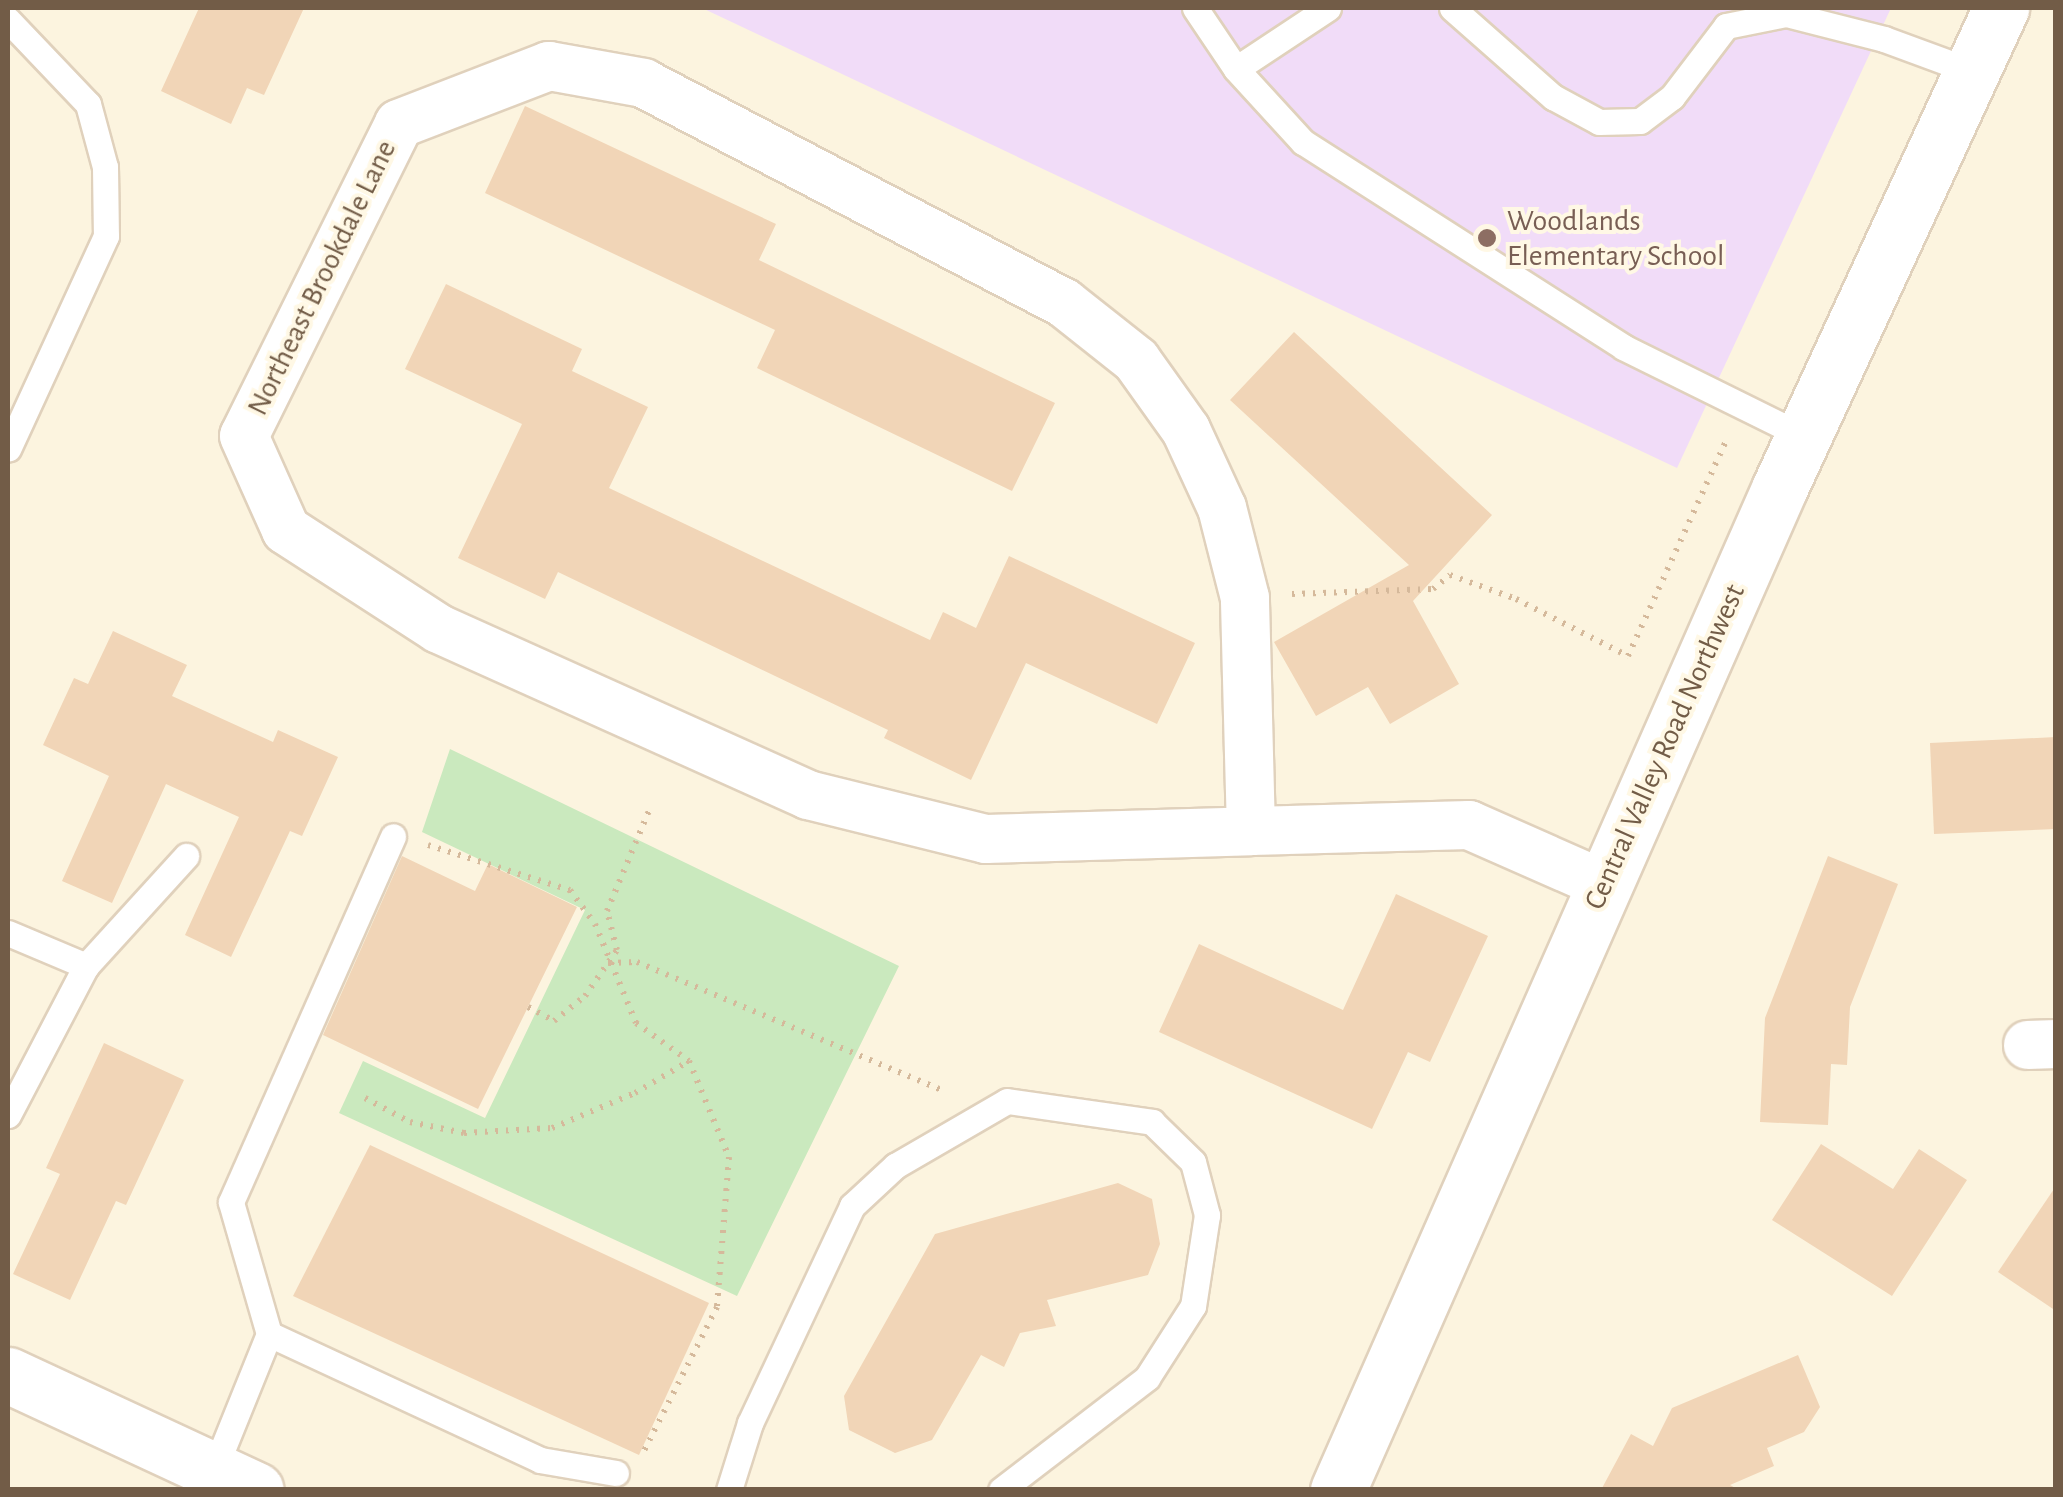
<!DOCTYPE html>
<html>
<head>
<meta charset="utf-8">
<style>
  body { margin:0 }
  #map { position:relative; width:2063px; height:1497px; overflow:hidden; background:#fcf4df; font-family:"Alegreya Sans",sans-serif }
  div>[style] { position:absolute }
  .education>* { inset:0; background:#f1dcf8 }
  .green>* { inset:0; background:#cae9be }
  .building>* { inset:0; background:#f1d5b7 }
  .path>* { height:6px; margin-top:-3px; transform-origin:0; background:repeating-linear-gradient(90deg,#d5b99b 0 2.5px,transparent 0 10.5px) }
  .roads { filter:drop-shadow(2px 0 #e0d1bc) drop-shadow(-2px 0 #e0d1bc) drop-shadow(0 2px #e0d1bc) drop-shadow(0 -2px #e0d1bc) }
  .service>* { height:25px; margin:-12.5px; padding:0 12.5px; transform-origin:12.5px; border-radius:12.5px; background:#fff }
  .minor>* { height:48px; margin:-24px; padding:0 24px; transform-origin:24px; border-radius:24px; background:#fff }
  .secondary>* { height:55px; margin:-27.5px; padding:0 27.5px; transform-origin:27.5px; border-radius:27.5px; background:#fff }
  .dots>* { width:28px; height:28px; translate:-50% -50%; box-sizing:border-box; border:5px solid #fff8e5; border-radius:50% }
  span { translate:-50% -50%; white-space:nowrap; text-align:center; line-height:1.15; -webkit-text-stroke:8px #fff8e5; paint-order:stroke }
  .education-label { font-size:30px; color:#785e54 }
  .left { translate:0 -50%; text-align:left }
  .street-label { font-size:30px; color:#725c47 }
  .frame { position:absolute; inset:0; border:10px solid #725c47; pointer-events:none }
</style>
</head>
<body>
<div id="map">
  <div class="education">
    <div style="clip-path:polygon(702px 8px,1891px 8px,1677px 468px)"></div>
  </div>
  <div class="green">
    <div style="clip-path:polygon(450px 749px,899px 966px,737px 1296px,339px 1113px,363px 1061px,485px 1118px,585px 910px,422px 832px)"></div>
  </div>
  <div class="building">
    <div style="clip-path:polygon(199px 8px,304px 8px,264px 95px,247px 88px,231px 124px,161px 91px)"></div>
    <div style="clip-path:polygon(525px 106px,776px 224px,759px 260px,1055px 403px,1012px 491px,757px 368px,775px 330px,485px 193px)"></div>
    <div style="clip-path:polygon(446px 284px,582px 349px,572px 371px,648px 407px,609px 488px,930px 640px,943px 612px,976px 628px,1009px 556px,1195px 643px,1157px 724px,1026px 663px,971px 780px,884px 738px,888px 730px,558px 572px,545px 599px,458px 558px,522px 424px,405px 369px)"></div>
    <div style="clip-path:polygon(1294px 332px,1492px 515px,1413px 601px,1459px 684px,1390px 724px,1368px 687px,1316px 716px,1274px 642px,1409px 565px,1230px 400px)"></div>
    <div style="clip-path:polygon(113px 631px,187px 665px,172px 696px,273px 742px,278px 730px,338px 757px,302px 836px,290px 831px,231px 957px,185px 935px,239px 817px,166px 784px,112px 903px,62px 881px,109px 776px,43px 745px,74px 678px,88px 684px)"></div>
    <div style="clip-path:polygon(2056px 737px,2056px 829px,1934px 834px,1930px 743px)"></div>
    <div style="clip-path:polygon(402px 856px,475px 891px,488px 864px,577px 907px,478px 1109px,323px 1035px)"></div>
    <div style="clip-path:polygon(1828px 856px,1898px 884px,1850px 1007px,1847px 1065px,1831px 1064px,1828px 1125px,1760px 1122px,1765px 1018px)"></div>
    <div style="clip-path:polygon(1396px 894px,1488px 936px,1430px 1062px,1408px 1052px,1372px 1129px,1159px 1032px,1199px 944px,1343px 1010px)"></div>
    <div style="clip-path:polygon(104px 1043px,184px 1080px,126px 1205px,116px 1201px,70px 1300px,13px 1274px,60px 1174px,46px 1168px)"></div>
    <div style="clip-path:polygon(1821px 1144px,1893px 1189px,1919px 1149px,1967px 1180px,1892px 1296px,1772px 1220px)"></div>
    <div style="clip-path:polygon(370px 1145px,709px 1303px,639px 1455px,293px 1296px)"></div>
    <div style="clip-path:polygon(1118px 1183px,1152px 1199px,1160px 1244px,1148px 1275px,1047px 1300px,1056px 1326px,1020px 1333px,1004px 1367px,981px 1355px,932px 1440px,895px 1453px,849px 1430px,844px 1396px,935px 1234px)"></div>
    <div style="clip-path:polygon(2056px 1186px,2056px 1311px,1998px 1272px)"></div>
    <div style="clip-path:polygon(1798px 1355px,1820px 1407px,1804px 1432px,1767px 1448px,1774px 1466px,1730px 1485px,1739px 1490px,1601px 1490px,1631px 1434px,1653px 1446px,1672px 1408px)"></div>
  </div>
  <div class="path">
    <div style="left:1292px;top:594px;width:141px;rotate:-2deg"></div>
    <div style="left:1433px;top:589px;width:22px;rotate:-39deg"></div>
    <div style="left:1450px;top:575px;width:70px;rotate:20deg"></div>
    <div style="left:1516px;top:599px;width:126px;rotate:27deg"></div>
    <div style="left:1628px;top:656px;width:239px;rotate:-65.5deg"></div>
    <div style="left:428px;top:845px;width:149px;rotate:17.6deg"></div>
    <div style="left:570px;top:890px;width:42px;rotate:53.7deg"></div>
    <div style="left:595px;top:924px;width:107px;rotate:67.5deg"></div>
    <div style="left:636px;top:1023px;width:65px;rotate:35.6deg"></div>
    <div style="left:689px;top:1061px;width:104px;rotate:67.4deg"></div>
    <div style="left:729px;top:1157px;width:150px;rotate:94.6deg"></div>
    <div style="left:717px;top:1307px;width:164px;rotate:116.9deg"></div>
    <div style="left:608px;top:963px;width:29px;rotate:-2deg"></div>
    <div style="left:637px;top:962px;width:335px;rotate:22.8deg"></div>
    <div style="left:528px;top:1007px;width:30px;rotate:28deg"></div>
    <div style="left:554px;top:1021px;width:40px;rotate:-39deg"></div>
    <div style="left:585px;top:996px;width:56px;rotate:-55.2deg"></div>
    <div style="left:617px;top:950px;width:40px;rotate:-104.4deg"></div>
    <div style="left:607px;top:911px;width:114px;rotate:-67.3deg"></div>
    <div style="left:365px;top:1098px;width:51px;rotate:28.1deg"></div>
    <div style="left:410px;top:1122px;width:55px;rotate:11.5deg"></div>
    <div style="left:464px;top:1133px;width:88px;rotate:-3.3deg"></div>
    <div style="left:552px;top:1128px;width:90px;rotate:-22.9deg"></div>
    <div style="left:635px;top:1093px;width:63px;rotate:-30.7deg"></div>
  </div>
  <div class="roads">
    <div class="service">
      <div style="left:1195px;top:8px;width:73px;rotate:56.1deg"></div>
      <div style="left:1328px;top:8px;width:110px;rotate:146.5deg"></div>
      <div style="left:1236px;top:69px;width:99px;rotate:47.5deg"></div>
      <div style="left:1303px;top:142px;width:380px;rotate:32.6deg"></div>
      <div style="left:1623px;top:347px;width:201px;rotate:26.3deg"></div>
      <div style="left:1452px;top:8px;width:135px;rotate:41.4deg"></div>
      <div style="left:1553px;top:97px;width:52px;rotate:28.5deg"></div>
      <div style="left:1599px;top:122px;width:41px;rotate:-1.4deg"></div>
      <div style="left:1640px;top:121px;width:40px;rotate:-37deg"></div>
      <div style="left:1672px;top:97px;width:89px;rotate:-52.7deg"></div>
      <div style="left:1726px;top:26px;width:61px;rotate:-11.3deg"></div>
      <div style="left:1786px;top:14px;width:101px;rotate:14.3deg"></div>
      <div style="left:1884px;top:39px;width:93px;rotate:20.2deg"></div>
      <div style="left:8px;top:20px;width:116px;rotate:46.4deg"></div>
      <div style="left:88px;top:104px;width:65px;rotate:74.9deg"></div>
      <div style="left:105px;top:167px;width:69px;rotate:89.2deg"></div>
      <div style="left:106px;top:236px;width:234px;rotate:114.7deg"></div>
      <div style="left:8px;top:933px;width:85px;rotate:22.9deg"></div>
      <div style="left:8px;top:1115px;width:168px;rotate:-62.4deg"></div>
      <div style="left:86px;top:966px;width:149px;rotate:-47.7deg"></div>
      <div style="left:269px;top:1334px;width:299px;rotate:24.9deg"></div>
      <div style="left:540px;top:1460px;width:77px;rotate:9.7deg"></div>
      <div style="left:214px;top:1470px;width:147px;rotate:-68deg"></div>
      <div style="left:269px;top:1334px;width:137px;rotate:-106.1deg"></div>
      <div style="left:231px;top:1202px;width:400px;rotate:-66.1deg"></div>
      <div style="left:729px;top:1490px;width:70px;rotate:-72.6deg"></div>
      <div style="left:750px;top:1423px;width:240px;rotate:-64.8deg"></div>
      <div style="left:852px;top:1206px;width:59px;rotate:-42.9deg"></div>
      <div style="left:895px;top:1166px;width:129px;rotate:-30.1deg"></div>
      <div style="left:1007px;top:1101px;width:147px;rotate:8.2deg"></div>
      <div style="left:1152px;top:1122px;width:57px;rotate:44.3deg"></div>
      <div style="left:1193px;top:1162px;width:55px;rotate:75.2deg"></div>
      <div style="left:1207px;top:1215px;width:92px;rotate:98.7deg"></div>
      <div style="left:1193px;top:1306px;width:85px;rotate:122.6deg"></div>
      <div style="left:1147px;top:1378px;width:184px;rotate:142.5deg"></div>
    </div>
    <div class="minor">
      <div style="left:1251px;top:831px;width:233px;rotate:-91.5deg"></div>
      <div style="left:1245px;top:598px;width:93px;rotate:-104.3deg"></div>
      <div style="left:1222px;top:508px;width:86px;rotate:-114.8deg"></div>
      <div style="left:1186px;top:430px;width:86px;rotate:-125.5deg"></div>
      <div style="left:1136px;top:360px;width:92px;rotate:-141.6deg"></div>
      <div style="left:1064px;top:303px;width:474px;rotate:-152.4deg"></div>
      <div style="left:644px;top:83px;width:97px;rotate:-169.9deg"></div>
      <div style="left:549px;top:66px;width:161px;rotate:158.9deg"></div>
      <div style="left:399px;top:124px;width:348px;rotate:116.4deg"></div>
      <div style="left:244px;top:436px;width:103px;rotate:65.9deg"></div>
      <div style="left:286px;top:530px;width:182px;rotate:32.9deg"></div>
      <div style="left:439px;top:629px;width:405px;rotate:24.2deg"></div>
      <div style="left:808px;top:795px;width:183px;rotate:13.9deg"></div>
      <div style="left:986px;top:839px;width:265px;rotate:-1.7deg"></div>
      <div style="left:1251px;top:831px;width:218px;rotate:-1.6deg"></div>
      <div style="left:1469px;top:825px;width:149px;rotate:23.8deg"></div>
      <div style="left:2028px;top:1045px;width:28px;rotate:-2deg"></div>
    </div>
    <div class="secondary">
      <div style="left:8px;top:1375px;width:273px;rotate:24.9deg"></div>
      <div style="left:1338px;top:1490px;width:1096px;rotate:-66.22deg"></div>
      <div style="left:1780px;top:487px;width:528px;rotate:-65.23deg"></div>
    </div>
  </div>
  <div class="dots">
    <div style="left:1487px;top:238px;background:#8d6e63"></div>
  </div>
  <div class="education-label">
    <span class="left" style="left:1507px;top:238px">Woodlands<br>Elementary School</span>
  </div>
  <div class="street-label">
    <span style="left:322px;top:278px;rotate:-64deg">Northeast Brookdale Lane</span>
    <span style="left:1665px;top:747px;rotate:-66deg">Central Valley Road Northwest</span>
  </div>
  <div class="frame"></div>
</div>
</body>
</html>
